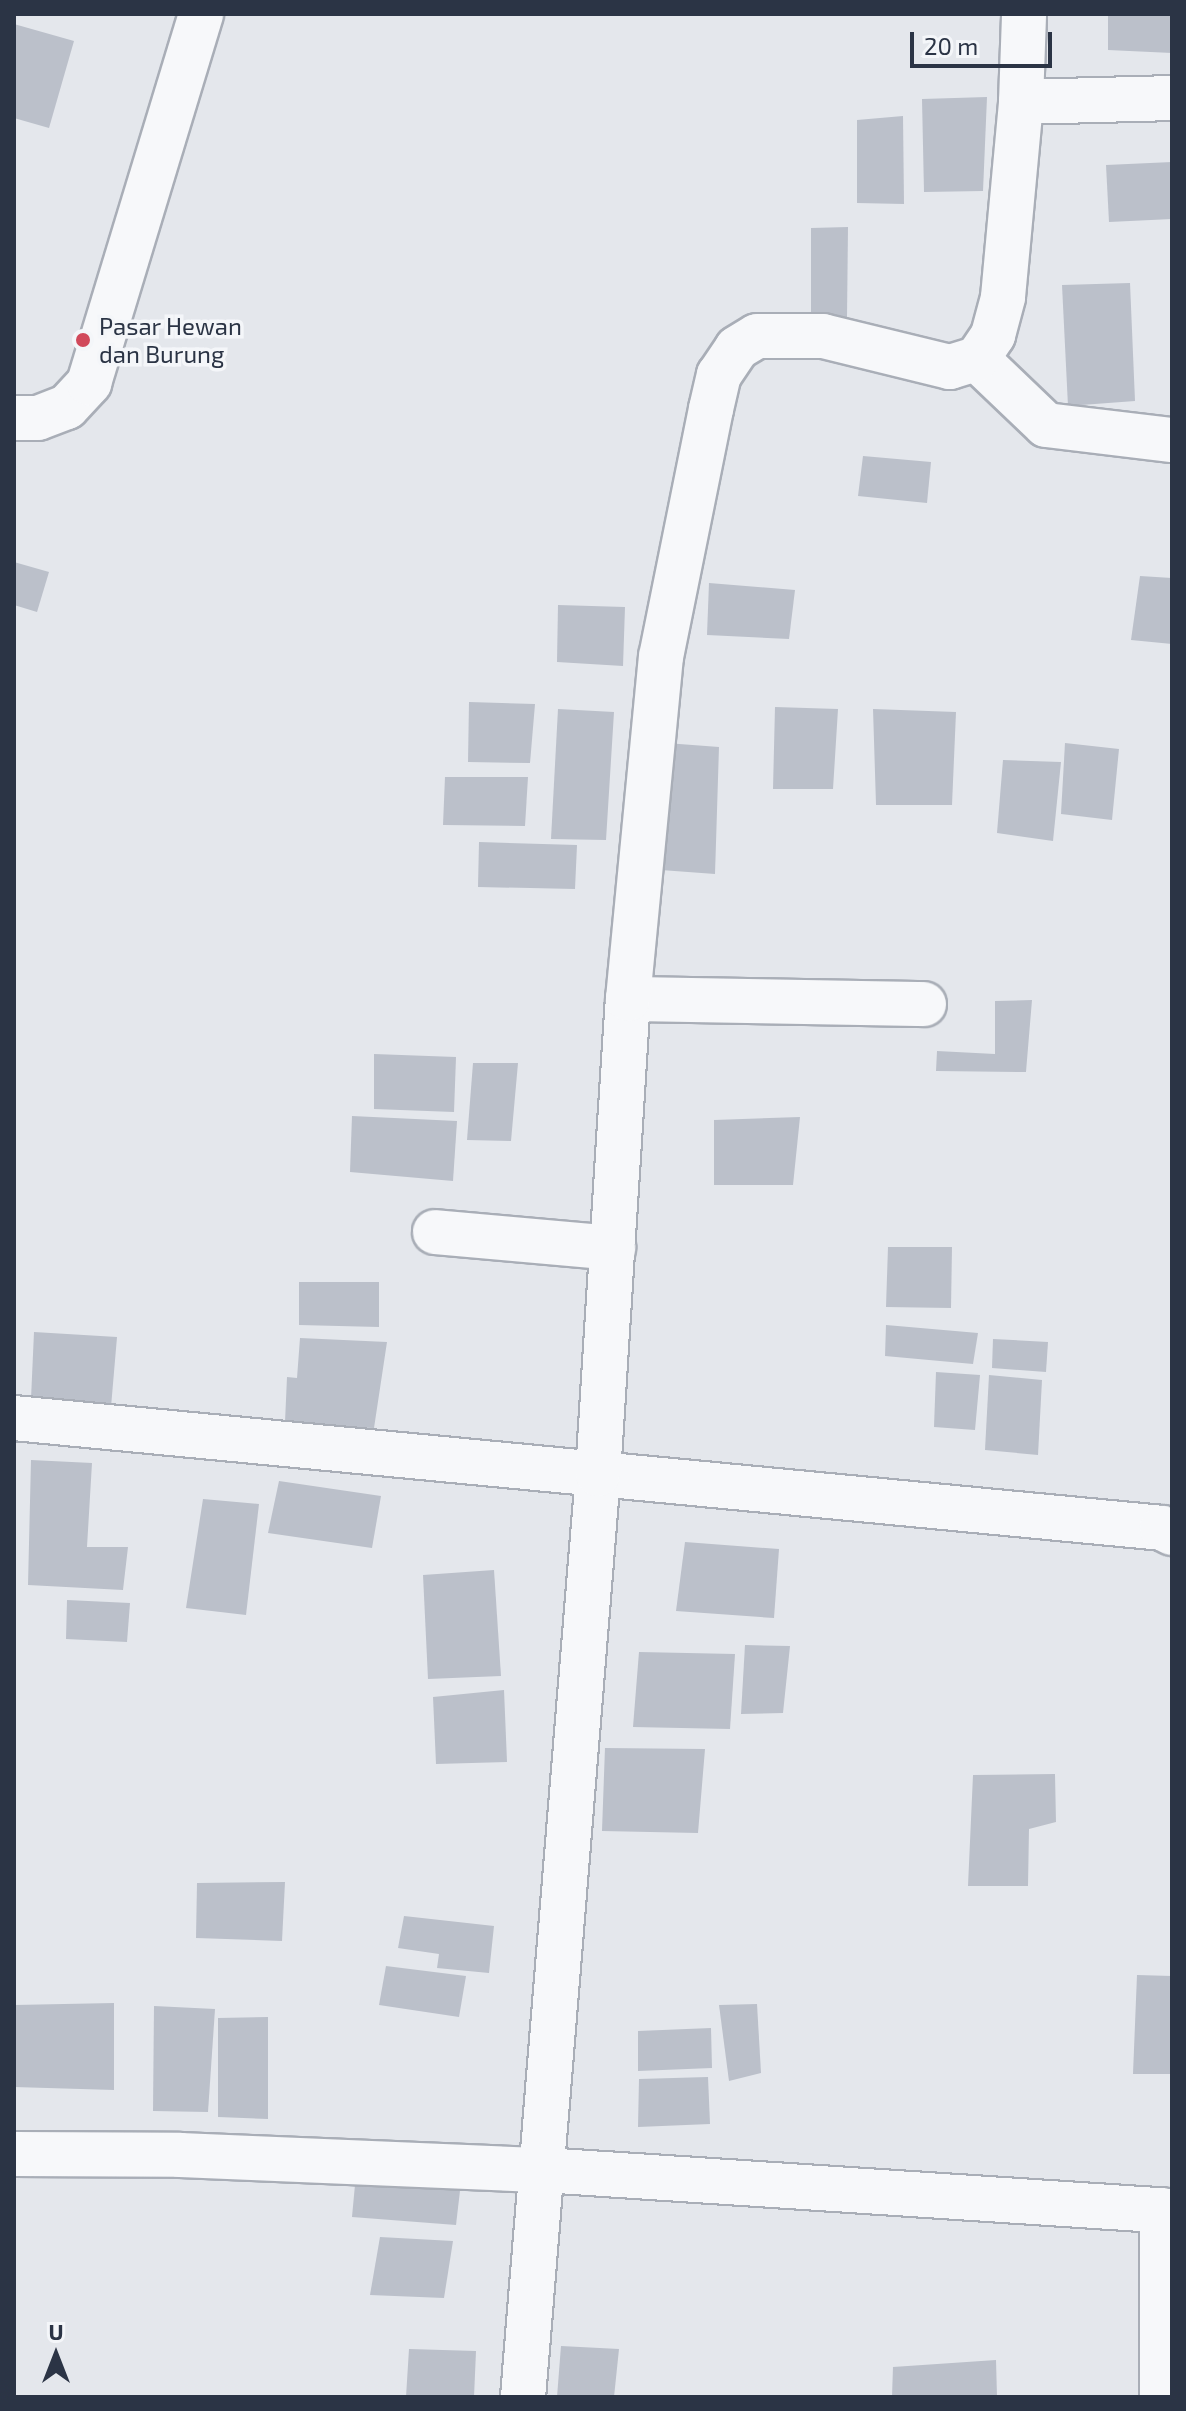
<!DOCTYPE html>
<html>
<head>
<meta charset="utf-8">
<style>
  body { margin:0 }
  #map { position:relative; width:1186px; height:2411px; overflow:hidden; background:#e4e7ec; font-family:"Exo 2",sans-serif }
  div>[style] { position:absolute }
  .building>* { inset:0; background:#bbc0ca }
  .roads { filter:drop-shadow(2px 0 #a9aeb7) drop-shadow(-2px 0 #a9aeb7) drop-shadow(0 2px #a9aeb7) drop-shadow(0 -2px #a9aeb7) }
  .minor>* { height:44px; margin:-22px; padding:0 22px; transform-origin:22px; border-radius:22px; background:#f7f8fa }
  .dots>* { width:22px; height:22px; translate:-50% -50%; box-sizing:border-box; border:4px solid #f4f6f9; border-radius:50% }
  span { translate:-50% -50%; white-space:nowrap; text-align:center; line-height:1.15; -webkit-text-stroke:7px #f4f6f9; paint-order:stroke }
  .poi-label { font-size:24px; color:#2b3445 }
  .left { translate:0 -50%; text-align:left }
  .frame { position:absolute; inset:0; border:16px solid #2b3445; pointer-events:none }
  .north { position:absolute; left:16px; top:2315px; width:80px; height:80px; -webkit-text-stroke:6px #f4f6f9; paint-order:stroke; rotate:0deg; font-size:22px; font-weight:700; line-height:32px; text-align:center; color:#2b3445 }
  .north::after { content:''; display:block; margin:auto; width:28px; height:36px; background:#2b3445; clip-path:polygon(50% 0,100% 100%,50% 72%,0 100%) }
  .scale { position:absolute; left:910px; top:32px; width:142px; height:36px; box-sizing:border-box; border:4px solid #2b3445; border-top:0; padding-left:10px; font-size:24px; line-height:28px; white-space:nowrap; color:#2b3445; -webkit-text-stroke:6px #f4f6f9; paint-order:stroke }
</style>
</head>
<body>
<div id="map">
  <div class="building">
    <div style="clip-path:polygon(1108px 14px,1172px 14px,1172px 53px,1108px 50px)"></div>
    <div style="clip-path:polygon(14px 24px,74px 41px,49px 128px,14px 118px)"></div>
    <div style="clip-path:polygon(987px 97px,983px 191px,924px 192px,922px 99px)"></div>
    <div style="clip-path:polygon(903px 116px,904px 204px,857px 203px,857px 120px)"></div>
    <div style="clip-path:polygon(1172px 162px,1172px 219px,1109px 222px,1106px 165px)"></div>
    <div style="clip-path:polygon(848px 227px,847px 317px,811px 317px,811px 228px)"></div>
    <div style="clip-path:polygon(1130px 283px,1135px 401px,1068px 406px,1062px 285px)"></div>
    <div style="clip-path:polygon(863px 456px,931px 462px,927px 503px,858px 496px)"></div>
    <div style="clip-path:polygon(14px 562px,49px 572px,37px 612px,14px 605px)"></div>
    <div style="clip-path:polygon(1140px 576px,1172px 578px,1172px 644px,1131px 640px)"></div>
    <div style="clip-path:polygon(709px 583px,795px 590px,789px 639px,707px 635px)"></div>
    <div style="clip-path:polygon(558px 605px,625px 607px,623px 666px,557px 662px)"></div>
    <div style="clip-path:polygon(469px 702px,535px 704px,530px 763px,468px 762px)"></div>
    <div style="clip-path:polygon(775px 707px,838px 709px,833px 789px,773px 789px)"></div>
    <div style="clip-path:polygon(558px 709px,614px 712px,606px 840px,551px 839px)"></div>
    <div style="clip-path:polygon(873px 709px,956px 712px,952px 805px,876px 805px)"></div>
    <div style="clip-path:polygon(666px 743px,719px 747px,715px 874px,661px 870px)"></div>
    <div style="clip-path:polygon(1065px 743px,1119px 749px,1112px 820px,1061px 814px)"></div>
    <div style="clip-path:polygon(1003px 760px,1061px 762px,1053px 841px,997px 833px)"></div>
    <div style="clip-path:polygon(445px 777px,528px 777px,525px 826px,443px 825px)"></div>
    <div style="clip-path:polygon(479px 842px,577px 845px,575px 889px,478px 887px)"></div>
    <div style="clip-path:polygon(1032px 1000px,1026px 1072px,936px 1071px,937px 1051px,995px 1054px,995px 1001px)"></div>
    <div style="clip-path:polygon(374px 1054px,456px 1057px,454px 1112px,374px 1109px)"></div>
    <div style="clip-path:polygon(473px 1063px,518px 1063px,511px 1141px,467px 1140px)"></div>
    <div style="clip-path:polygon(352px 1116px,457px 1121px,453px 1181px,350px 1172px)"></div>
    <div style="clip-path:polygon(800px 1117px,793px 1185px,714px 1185px,714px 1120px)"></div>
    <div style="clip-path:polygon(888px 1247px,952px 1247px,951px 1308px,886px 1307px)"></div>
    <div style="clip-path:polygon(299px 1282px,379px 1282px,379px 1327px,299px 1325px)"></div>
    <div style="clip-path:polygon(886px 1325px,978px 1333px,973px 1364px,885px 1356px)"></div>
    <div style="clip-path:polygon(34px 1332px,117px 1337px,111px 1407px,31px 1399px)"></div>
    <div style="clip-path:polygon(300px 1338px,387px 1342px,374px 1428px,343px 1427px,341px 1441px,303px 1438px,305px 1423px,285px 1422px,287px 1377px,297px 1378px)"></div>
    <div style="clip-path:polygon(993px 1339px,1048px 1342px,1046px 1372px,992px 1368px)"></div>
    <div style="clip-path:polygon(936px 1372px,980px 1375px,975px 1430px,934px 1427px)"></div>
    <div style="clip-path:polygon(989px 1375px,1042px 1380px,1038px 1455px,985px 1450px)"></div>
    <div style="clip-path:polygon(31px 1460px,92px 1463px,87px 1547px,128px 1547px,123px 1590px,28px 1585px)"></div>
    <div style="clip-path:polygon(279px 1481px,381px 1496px,372px 1548px,268px 1533px)"></div>
    <div style="clip-path:polygon(203px 1499px,259px 1504px,246px 1615px,186px 1608px)"></div>
    <div style="clip-path:polygon(685px 1542px,779px 1549px,774px 1618px,676px 1611px)"></div>
    <div style="clip-path:polygon(494px 1570px,501px 1676px,428px 1679px,423px 1575px)"></div>
    <div style="clip-path:polygon(67px 1600px,130px 1603px,127px 1642px,66px 1639px)"></div>
    <div style="clip-path:polygon(745px 1645px,790px 1646px,783px 1713px,741px 1714px)"></div>
    <div style="clip-path:polygon(639px 1652px,735px 1654px,730px 1729px,633px 1727px)"></div>
    <div style="clip-path:polygon(504px 1690px,507px 1762px,436px 1764px,433px 1697px)"></div>
    <div style="clip-path:polygon(605px 1748px,705px 1749px,698px 1833px,602px 1831px)"></div>
    <div style="clip-path:polygon(1055px 1774px,1056px 1822px,1029px 1829px,1028px 1886px,968px 1886px,973px 1775px)"></div>
    <div style="clip-path:polygon(285px 1882px,282px 1941px,196px 1938px,197px 1883px)"></div>
    <div style="clip-path:polygon(404px 1916px,494px 1926px,489px 1973px,437px 1968px,439px 1954px,398px 1948px)"></div>
    <div style="clip-path:polygon(386px 1966px,466px 1976px,459px 2017px,379px 2005px)"></div>
    <div style="clip-path:polygon(1137px 1975px,1172px 1976px,1172px 2074px,1133px 2074px)"></div>
    <div style="clip-path:polygon(114px 2003px,114px 2090px,14px 2087px,14px 2005px)"></div>
    <div style="clip-path:polygon(757px 2004px,761px 2073px,729px 2081px,719px 2005px)"></div>
    <div style="clip-path:polygon(154px 2006px,215px 2009px,208px 2112px,153px 2111px)"></div>
    <div style="clip-path:polygon(268px 2017px,268px 2119px,218px 2117px,218px 2018px)"></div>
    <div style="clip-path:polygon(711px 2028px,712px 2068px,638px 2071px,638px 2031px)"></div>
    <div style="clip-path:polygon(708px 2077px,710px 2124px,638px 2127px,639px 2079px)"></div>
    <div style="clip-path:polygon(356px 2174px,461px 2182px,456px 2225px,352px 2217px)"></div>
    <div style="clip-path:polygon(380px 2237px,453px 2241px,444px 2298px,370px 2295px)"></div>
    <div style="clip-path:polygon(561px 2346px,619px 2349px,614px 2397px,557px 2397px)"></div>
    <div style="clip-path:polygon(409px 2349px,476px 2351px,474px 2397px,406px 2397px)"></div>
    <div style="clip-path:polygon(996px 2360px,997px 2397px,892px 2397px,893px 2367px)"></div>
  </div>
  <div class="roads">
    <div class="minor">
      <div style="left:1021px;top:102px;width:151px;rotate:-1.5deg"></div>
      <div style="left:977px;top:359px;width:95px;rotate:43.7deg"></div>
      <div style="left:1046px;top:425px;width:127px;rotate:6.8deg"></div>
      <div style="left:14px;top:418px;width:24px"></div>
      <div style="left:38px;top:418px;width:31px;rotate:-21deg"></div>
      <div style="left:67px;top:407px;width:33px;rotate:-47deg"></div>
      <div style="left:89px;top:383px;width:386px;rotate:-73.1deg"></div>
      <div style="left:628px;top:999px;width:296px;rotate:1deg"></div>
      <div style="left:435px;top:1232px;width:179px;rotate:5.1deg"></div>
      <div style="left:14px;top:1418px;width:1153px;rotate:5.47deg"></div>
      <div style="left:1162px;top:1528px;width:11px;rotate:27deg"></div>
      <div style="left:14px;top:2154px;width:166px;rotate:0.3deg"></div>
      <div style="left:180px;top:2155px;width:363px;rotate:2.4deg"></div>
      <div style="left:543px;top:2170px;width:630px;rotate:3.73deg"></div>
      <div style="left:1162px;top:2210px;width:187px;rotate:90deg"></div>
      <div style="left:523px;top:2397px;width:926px;rotate:-85.35deg"></div>
      <div style="left:598px;top:1474px;width:476px;rotate:-86.4deg"></div>
      <div style="left:628px;top:999px;width:344px;rotate:-84.5deg"></div>
      <div style="left:661px;top:657px;width:253px;rotate:-78.6deg"></div>
      <div style="left:711px;top:409px;width:35px;rotate:-77deg"></div>
      <div style="left:719px;top:375px;width:32px;rotate:-56deg"></div>
      <div style="left:737px;top:348px;width:23px;rotate:-31deg"></div>
      <div style="left:757px;top:336px;width:66px"></div>
      <div style="left:823px;top:336px;width:131px;rotate:13.7deg"></div>
      <div style="left:950px;top:367px;width:28px;rotate:-17deg"></div>
      <div style="left:977px;top:359px;width:29px;rotate:-56deg"></div>
      <div style="left:993px;top:335px;width:39px;rotate:-75deg"></div>
      <div style="left:1003px;top:297px;width:196px;rotate:-84.7deg"></div>
      <div style="left:1021px;top:102px;width:88px;rotate:-88deg"></div>
    </div>
  </div>
  <div class="dots">
    <div style="left:83px;top:340px;background:#d1495b"></div>
  </div>
  <div class="poi-label">
    <span class="left" style="left:99px;top:340px">Pasar Hewan<br>dan Burung</span>
  </div>
  <div class="frame"></div>
  <div class="north">U</div>
  <div class="scale">20 m</div>
</div>
</body>
</html>
